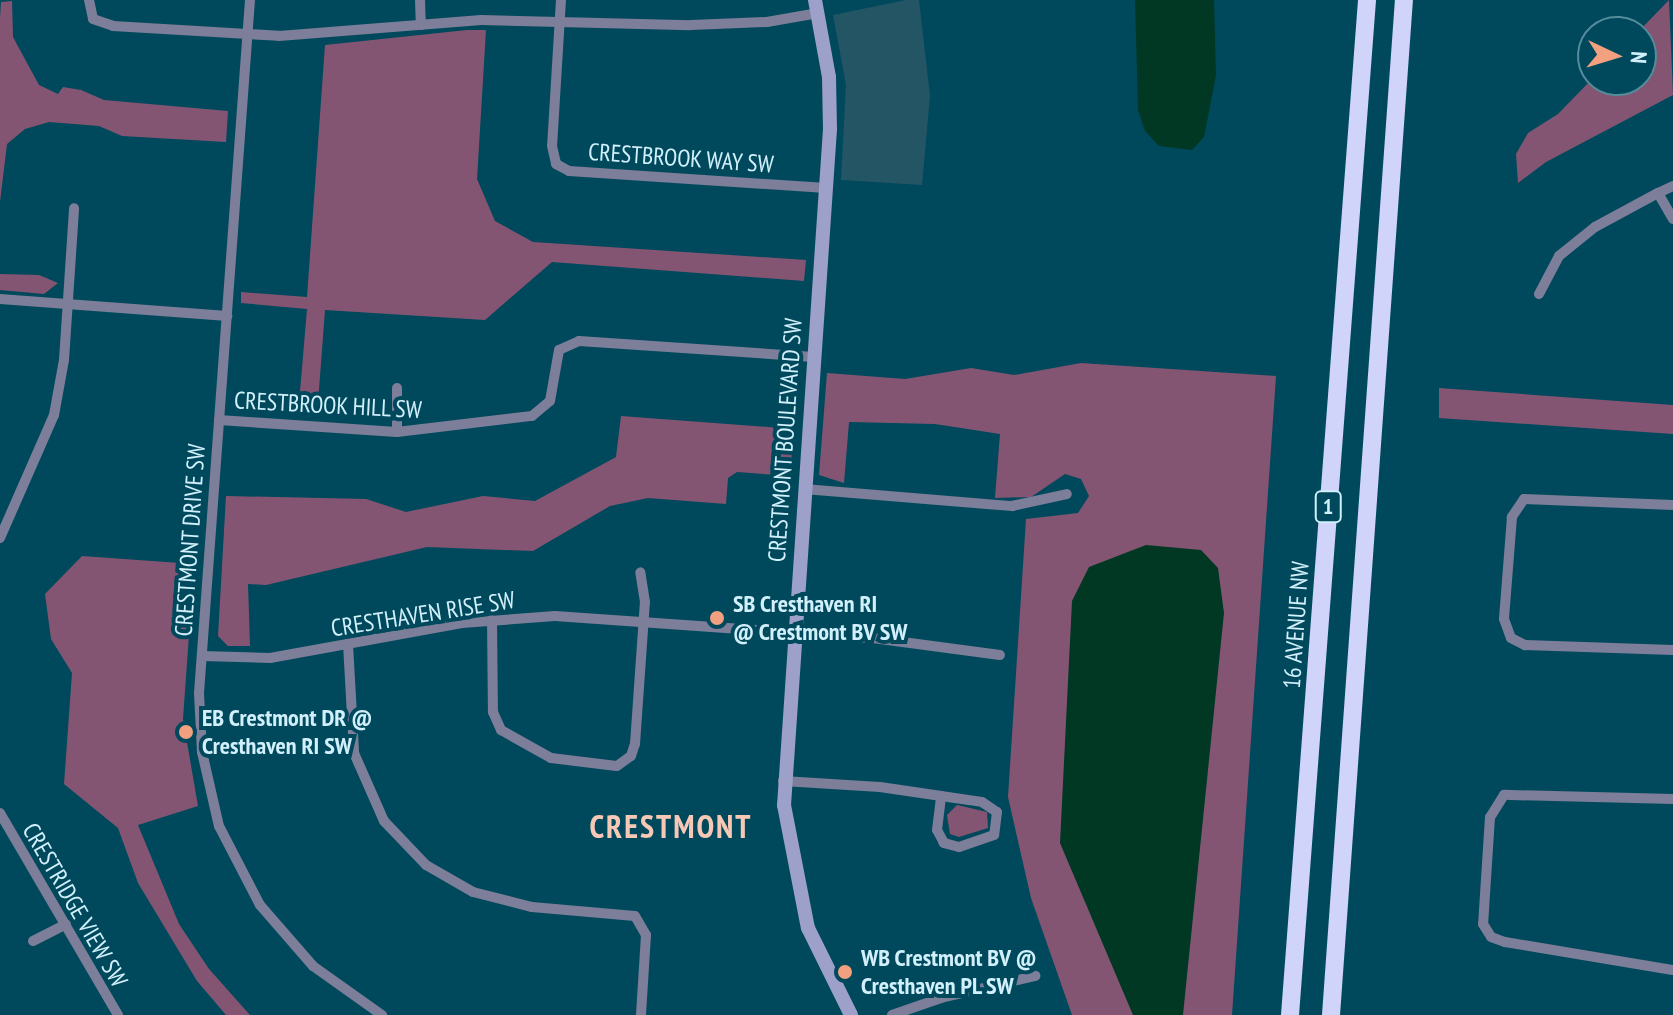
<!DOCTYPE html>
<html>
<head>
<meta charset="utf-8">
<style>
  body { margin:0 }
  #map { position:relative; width:1673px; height:1015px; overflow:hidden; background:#00495c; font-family:"PT Sans Narrow",sans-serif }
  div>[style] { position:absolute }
  .built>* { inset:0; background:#245565 }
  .green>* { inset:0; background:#845572 }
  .water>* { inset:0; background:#003823 }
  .street>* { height:10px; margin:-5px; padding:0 5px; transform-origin:5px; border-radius:5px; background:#7d7e99 }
  .secondary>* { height:14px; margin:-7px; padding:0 7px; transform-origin:7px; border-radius:7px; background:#9da0c9 }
  .highway>* { height:18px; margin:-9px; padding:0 9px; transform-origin:9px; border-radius:9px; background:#d0d3fa }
  .dots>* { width:22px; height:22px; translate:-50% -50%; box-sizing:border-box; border:4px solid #00495c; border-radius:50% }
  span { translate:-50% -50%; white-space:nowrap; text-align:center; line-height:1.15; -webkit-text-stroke:8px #00495c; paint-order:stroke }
  .shield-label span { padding:2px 6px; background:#00495c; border:2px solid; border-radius:6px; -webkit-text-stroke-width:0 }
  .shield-label { font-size:22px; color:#d1f0fb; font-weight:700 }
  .street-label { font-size:24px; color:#d1f0fb }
  .poi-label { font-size:24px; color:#d1f0fb; font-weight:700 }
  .left { translate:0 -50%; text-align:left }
  .district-label { font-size:32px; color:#f7c8b5; font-weight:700; letter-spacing:2px }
  .north { position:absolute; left:1577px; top:16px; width:80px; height:80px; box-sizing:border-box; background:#00495c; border:2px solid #548c9c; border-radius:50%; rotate:94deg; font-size:22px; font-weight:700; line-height:32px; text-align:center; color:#d1f0fb }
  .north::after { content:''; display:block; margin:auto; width:28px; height:36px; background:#f2a080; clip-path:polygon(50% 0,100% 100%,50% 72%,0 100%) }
</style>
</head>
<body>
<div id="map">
  <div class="built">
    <div style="clip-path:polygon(906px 0,919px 0,930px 96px,922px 185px,841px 180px,846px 85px,833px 15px)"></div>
  </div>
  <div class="green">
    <div style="clip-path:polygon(1669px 0,1673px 95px,1546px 162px,1518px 183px,1516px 154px,1528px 133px,1558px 114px,1593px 78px,1641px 80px,1638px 32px)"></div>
    <div style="clip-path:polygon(12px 1px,13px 37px,39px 85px,58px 94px,63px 87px,81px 90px,104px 100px,228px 111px,226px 142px,122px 136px,99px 126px,49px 122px,25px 129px,7px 144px,0 202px,0 18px,1px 2px)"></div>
    <div style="clip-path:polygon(467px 30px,486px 30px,477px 179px,495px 221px,533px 242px,806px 260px,804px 281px,552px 262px,485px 320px,325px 310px,317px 416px,298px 415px,307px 309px,241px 303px,241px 292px,307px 297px,325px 45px)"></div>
    <div style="clip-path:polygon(0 274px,39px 275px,58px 283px,44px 294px,0 290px)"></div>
    <div style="clip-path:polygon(1081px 363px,1276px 376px,1232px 1015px,1072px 1015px,1031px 898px,1008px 797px,1026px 519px,1078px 513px,1089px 496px,1081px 479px,1065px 474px,1031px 497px,995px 498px,1000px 434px,935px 424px,849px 422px,844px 483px,819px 475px,827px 373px,905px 379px,971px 368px,1014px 375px)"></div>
    <div style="clip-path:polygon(1439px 388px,1673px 405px,1673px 434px,1439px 418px)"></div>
    <div style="clip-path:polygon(621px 416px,794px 429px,790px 476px,737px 472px,728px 478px,726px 504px,648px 498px,610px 506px,533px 551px,427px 547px,266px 585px,248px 584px,250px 646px,228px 646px,218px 636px,226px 496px,366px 499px,406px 512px,483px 496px,535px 501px,616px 457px)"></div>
    <div style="clip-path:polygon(82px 556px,194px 564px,183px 719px,198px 806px,138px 825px,179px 924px,209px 969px,250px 1015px,226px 1015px,197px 981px,138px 883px,118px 828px,64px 784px,72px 673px,51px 639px,45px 594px)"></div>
    <div style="clip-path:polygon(957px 805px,987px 812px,988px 828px,959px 837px,950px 834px,947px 815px)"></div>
  </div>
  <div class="water">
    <div style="clip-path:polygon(1135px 0,1214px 0,1216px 75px,1204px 137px,1192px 150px,1159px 146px,1145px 131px,1138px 110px)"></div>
    <div style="clip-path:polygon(1146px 545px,1201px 550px,1218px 568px,1224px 613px,1183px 1015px,1133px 1015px,1060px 843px,1072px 601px,1089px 567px)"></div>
  </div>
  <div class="street">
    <div style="left:89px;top:0;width:19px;rotate:78deg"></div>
    <div style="left:93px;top:19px;width:21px;rotate:19deg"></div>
    <div style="left:113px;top:26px;width:166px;rotate:3.4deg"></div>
    <div style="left:279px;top:36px;width:203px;rotate:-4.5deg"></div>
    <div style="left:481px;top:20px;width:210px;rotate:1.4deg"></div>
    <div style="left:691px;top:25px;width:76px;rotate:-2.3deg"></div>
    <div style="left:767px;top:22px;width:52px;rotate:-10deg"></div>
    <div style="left:250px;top:0;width:695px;rotate:94.21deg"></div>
    <div style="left:199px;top:693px;width:59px;rotate:87.1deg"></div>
    <div style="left:202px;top:752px;width:76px;rotate:77.1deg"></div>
    <div style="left:219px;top:826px;width:89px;rotate:62.6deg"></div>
    <div style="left:260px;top:905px;width:81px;rotate:49deg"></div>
    <div style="left:313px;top:966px;width:85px;rotate:35.4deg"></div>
    <div style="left:420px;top:0;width:25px;rotate:88deg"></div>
    <div style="left:561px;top:0;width:146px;rotate:93.5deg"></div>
    <div style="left:552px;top:146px;width:18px;rotate:77deg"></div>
    <div style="left:556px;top:164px;width:15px;rotate:28deg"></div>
    <div style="left:569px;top:171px;width:258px;rotate:3.8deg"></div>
    <div style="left:1673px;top:186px;width:17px;rotate:155deg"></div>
    <div style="left:1658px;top:193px;width:30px;rotate:60deg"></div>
    <div style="left:1539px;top:294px;width:43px;rotate:-62.2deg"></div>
    <div style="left:1559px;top:256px;width:46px;rotate:-38.9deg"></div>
    <div style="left:1595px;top:227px;width:72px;rotate:-28.4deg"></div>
    <div style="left:0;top:299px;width:228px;rotate:4.3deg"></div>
    <div style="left:219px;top:420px;width:178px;rotate:3.9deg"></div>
    <div style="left:397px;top:432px;width:136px;rotate:-6.8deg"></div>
    <div style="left:532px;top:416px;width:23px;rotate:-40deg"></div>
    <div style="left:550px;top:401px;width:52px;rotate:-80deg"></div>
    <div style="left:559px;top:350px;width:22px;rotate:-24deg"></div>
    <div style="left:579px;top:341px;width:235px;rotate:3.9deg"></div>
    <div style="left:397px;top:432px;width:44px;rotate:-90deg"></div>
    <div style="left:804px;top:489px;width:209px;rotate:4.7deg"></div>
    <div style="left:1012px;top:506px;width:56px;rotate:-12.3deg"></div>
    <div style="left:1673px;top:505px;width:149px;rotate:-177.7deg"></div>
    <div style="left:1524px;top:499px;width:22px;rotate:124deg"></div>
    <div style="left:1512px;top:517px;width:102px;rotate:94.5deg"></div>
    <div style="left:1504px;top:619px;width:20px;rotate:70deg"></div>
    <div style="left:1511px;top:638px;width:16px;rotate:27deg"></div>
    <div style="left:1525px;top:645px;width:148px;rotate:1.9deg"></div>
    <div style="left:0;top:538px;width:134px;rotate:-66.3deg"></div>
    <div style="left:54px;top:415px;width:56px;rotate:-79.7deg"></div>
    <div style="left:64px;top:360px;width:152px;rotate:-86.2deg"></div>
    <div style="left:492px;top:620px;width:92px;rotate:89.4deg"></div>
    <div style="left:493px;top:712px;width:20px;rotate:66deg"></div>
    <div style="left:501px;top:730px;width:57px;rotate:29.2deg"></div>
    <div style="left:551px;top:758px;width:66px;rotate:6.9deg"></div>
    <div style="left:617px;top:766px;width:17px;rotate:-36deg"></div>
    <div style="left:631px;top:756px;width:13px;rotate:-72deg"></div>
    <div style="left:635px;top:744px;width:142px;rotate:-86deg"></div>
    <div style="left:645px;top:602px;width:30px;rotate:-99deg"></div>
    <div style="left:348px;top:644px;width:109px;rotate:86.8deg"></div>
    <div style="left:354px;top:753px;width:74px;rotate:66.2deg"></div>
    <div style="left:384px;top:821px;width:61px;rotate:46.3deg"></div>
    <div style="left:426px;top:865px;width:54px;rotate:29.9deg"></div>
    <div style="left:473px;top:892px;width:61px;rotate:14.3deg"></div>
    <div style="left:532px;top:907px;width:103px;rotate:5deg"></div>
    <div style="left:635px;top:916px;width:22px;rotate:60deg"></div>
    <div style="left:646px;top:935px;width:80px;rotate:93.6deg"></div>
    <div style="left:202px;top:656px;width:68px;rotate:1.7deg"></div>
    <div style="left:270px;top:658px;width:195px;rotate:-10.3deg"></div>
    <div style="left:462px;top:623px;width:93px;rotate:-4.3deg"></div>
    <div style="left:555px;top:616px;width:326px;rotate:4deg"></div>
    <div style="left:880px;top:639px;width:121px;rotate:7.6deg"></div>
    <div style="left:783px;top:781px;width:97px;rotate:3.5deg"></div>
    <div style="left:880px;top:787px;width:62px;rotate:8.4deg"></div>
    <div style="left:941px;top:796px;width:41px;rotate:8.3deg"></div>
    <div style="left:982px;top:802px;width:18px;rotate:34deg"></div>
    <div style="left:997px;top:812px;width:23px;rotate:97deg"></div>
    <div style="left:994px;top:835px;width:37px;rotate:161deg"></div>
    <div style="left:959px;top:847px;width:16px;rotate:-165deg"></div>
    <div style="left:944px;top:843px;width:15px;rotate:-118deg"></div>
    <div style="left:937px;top:830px;width:34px;rotate:-83deg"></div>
    <div style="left:1673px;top:799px;width:169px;rotate:-178.6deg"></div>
    <div style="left:1504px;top:795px;width:26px;rotate:122deg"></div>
    <div style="left:1490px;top:817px;width:107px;rotate:93.7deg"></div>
    <div style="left:1483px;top:924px;width:15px;rotate:58deg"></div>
    <div style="left:1491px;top:937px;width:15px;rotate:20deg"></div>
    <div style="left:1505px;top:942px;width:170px;rotate:9.5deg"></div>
    <div style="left:0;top:813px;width:234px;rotate:59.7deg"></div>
    <div style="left:33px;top:941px;width:37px;rotate:-27deg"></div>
    <div style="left:892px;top:1015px;width:52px;rotate:-19.1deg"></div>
    <div style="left:941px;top:998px;width:97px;rotate:-13.2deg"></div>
  </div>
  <div class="secondary">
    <div style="left:815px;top:0;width:78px;rotate:79.7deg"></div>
    <div style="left:829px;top:77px;width:52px;rotate:88.9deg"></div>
    <div style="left:830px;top:129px;width:678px;rotate:93.89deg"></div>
    <div style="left:784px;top:805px;width:125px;rotate:79deg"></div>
    <div style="left:808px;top:928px;width:97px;rotate:63.7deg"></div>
  </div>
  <div class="highway">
    <div style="left:1290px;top:1015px;width:1018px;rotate:-85.66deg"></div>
    <div style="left:1331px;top:1015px;width:1018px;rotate:-85.89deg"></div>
  </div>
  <div class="dots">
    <div style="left:717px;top:618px;background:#f2a080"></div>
    <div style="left:186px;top:732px;background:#f2a080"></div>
    <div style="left:845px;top:972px;background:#f2a080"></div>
  </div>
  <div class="shield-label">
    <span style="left:1328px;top:507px">1</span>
  </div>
  <div class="street-label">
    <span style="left:681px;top:158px;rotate:4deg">CRESTBROOK WAY SW</span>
    <span style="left:328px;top:405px;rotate:3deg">CRESTBROOK HILL SW</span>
    <span style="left:785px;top:440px;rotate:-86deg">CRESTMONT BOULEVARD SW</span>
    <span style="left:190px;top:540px;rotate:-86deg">CRESTMONT DRIVE SW</span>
    <span style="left:423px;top:614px;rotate:-9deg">CRESTHAVEN RISE SW</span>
    <span style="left:1296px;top:625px;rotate:-86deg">16 AVENUE NW</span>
    <span style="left:75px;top:905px;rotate:60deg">CRESTRIDGE VIEW SW</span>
  </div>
  <div class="poi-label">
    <span class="left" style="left:733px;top:618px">SB Cresthaven RI<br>@ Crestmont BV SW</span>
    <span class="left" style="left:202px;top:732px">EB Crestmont DR @<br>Cresthaven RI SW</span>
    <span class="left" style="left:861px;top:972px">WB Crestmont BV @<br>Cresthaven PL SW</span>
  </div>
  <div class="district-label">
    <span style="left:671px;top:826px">CRESTMONT</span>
  </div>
  <div class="north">N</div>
</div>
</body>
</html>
